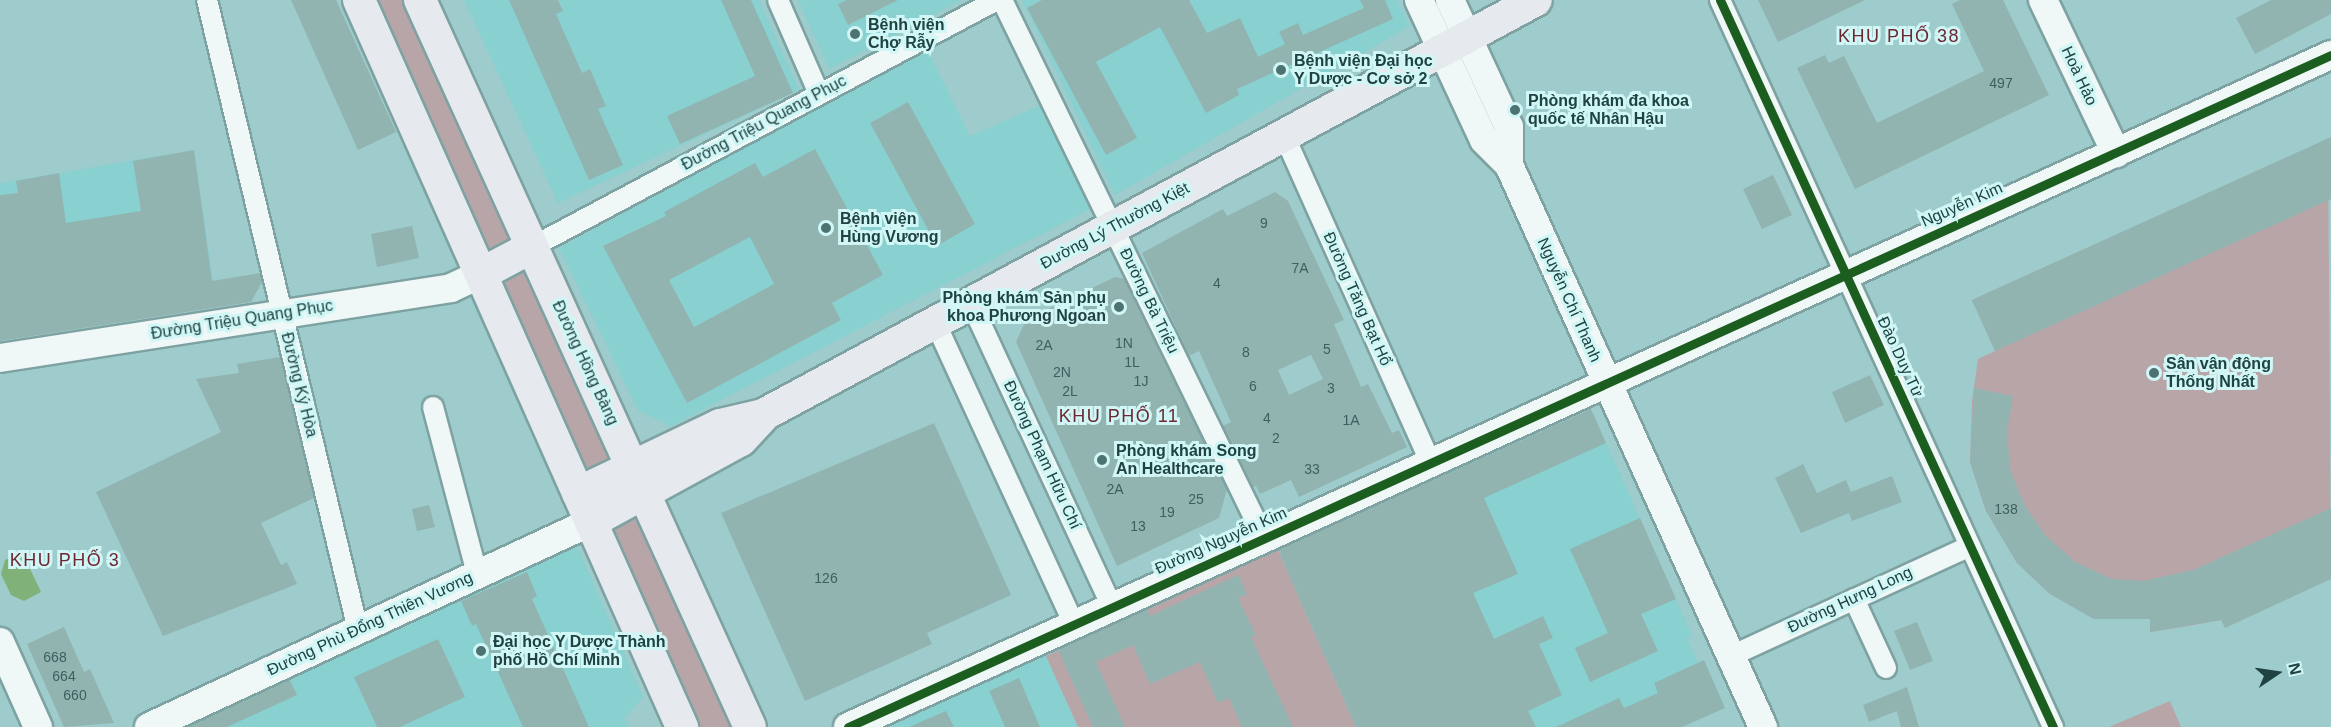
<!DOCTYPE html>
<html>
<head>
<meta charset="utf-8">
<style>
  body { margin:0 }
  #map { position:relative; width:2331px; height:727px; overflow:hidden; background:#9ecbcb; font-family:Helvetica,sans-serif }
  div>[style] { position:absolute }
  .built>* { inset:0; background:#89d0d0 }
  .green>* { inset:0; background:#b8a5a8 }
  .water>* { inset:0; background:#80b179 }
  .building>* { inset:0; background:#92b4b1 }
  .roads { filter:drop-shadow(2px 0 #7ea2a2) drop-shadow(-2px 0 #7ea2a2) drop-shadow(0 2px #7ea2a2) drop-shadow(0 -2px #7ea2a2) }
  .street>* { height:20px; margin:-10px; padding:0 10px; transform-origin:10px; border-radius:10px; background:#f0f7f7 }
  .secondary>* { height:28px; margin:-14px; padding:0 14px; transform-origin:14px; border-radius:14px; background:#f0f7f7 }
  .primary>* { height:32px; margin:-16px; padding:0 16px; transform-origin:16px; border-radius:16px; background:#e6eaee }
  .cycleway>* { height:9px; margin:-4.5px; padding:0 4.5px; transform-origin:4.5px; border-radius:4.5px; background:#1b5e20 }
  .dots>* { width:16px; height:16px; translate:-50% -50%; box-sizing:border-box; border:3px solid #d0f6f6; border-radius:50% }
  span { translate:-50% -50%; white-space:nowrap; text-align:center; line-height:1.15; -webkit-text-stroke:6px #d0f6f6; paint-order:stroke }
  .number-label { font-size:14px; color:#3d5f5e }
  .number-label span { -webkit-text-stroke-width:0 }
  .poi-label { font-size:16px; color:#204242; font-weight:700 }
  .left { translate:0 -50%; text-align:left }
  .right { translate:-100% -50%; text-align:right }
  .street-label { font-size:16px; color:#204242 }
  .neighbourhood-label { font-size:18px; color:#6d2730; letter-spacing:1.5px }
  .north { position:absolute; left:2247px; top:643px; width:60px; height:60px; -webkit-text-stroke:4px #d0f6f6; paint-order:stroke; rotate:77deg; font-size:16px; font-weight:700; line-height:24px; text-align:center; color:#204242 }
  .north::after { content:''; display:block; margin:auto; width:21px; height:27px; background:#204242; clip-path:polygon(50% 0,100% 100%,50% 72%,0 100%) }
</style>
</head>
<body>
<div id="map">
  <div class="built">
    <div style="clip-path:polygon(464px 0,759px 0,799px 90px,558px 203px)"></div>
    <div style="clip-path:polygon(798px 0,962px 0,829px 69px)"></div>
    <div style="clip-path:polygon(1022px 0,1397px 0,1410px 26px,1115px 195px)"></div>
    <div style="clip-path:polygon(927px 49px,970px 136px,1044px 104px,1094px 207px,671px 426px,638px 410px,559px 248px)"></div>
    <div style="clip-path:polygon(194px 150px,213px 281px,147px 292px,0 244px,0 183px)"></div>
    <div style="clip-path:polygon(1591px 409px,1692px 636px,1687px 639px,1698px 663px,1704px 660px,1725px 708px,1682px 727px,1356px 727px,1278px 550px)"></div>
    <div style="clip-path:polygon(576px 544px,643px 697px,625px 717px,629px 727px,172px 727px)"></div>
    <div style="clip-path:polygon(1046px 655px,1078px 727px,888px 727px)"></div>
  </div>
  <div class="green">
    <div style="clip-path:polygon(372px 0,406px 0,614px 462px,585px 475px)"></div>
    <div style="clip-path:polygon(2328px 139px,2331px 579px,2221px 620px,2188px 626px,2150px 632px,2150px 619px,2094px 619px,2050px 594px,2017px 563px,1986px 511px,1970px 462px,1972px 401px,1978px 359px,1995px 351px,1972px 300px)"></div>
    <div style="clip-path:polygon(637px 510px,737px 727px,694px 727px,602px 526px)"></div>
    <div style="clip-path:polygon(1278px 550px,1356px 727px,1078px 727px,1046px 656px)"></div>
    <div style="clip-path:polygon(2170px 701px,2181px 727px,2109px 727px)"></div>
  </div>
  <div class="water">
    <div style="clip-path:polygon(22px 552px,41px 592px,24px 601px,11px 595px,1px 574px,5px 560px)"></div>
  </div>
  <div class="building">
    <div style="clip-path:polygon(291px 0,336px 0,396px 132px,358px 150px)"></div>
    <div style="clip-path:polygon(509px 0,558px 0,563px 11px,556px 14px,582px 73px,590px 69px,606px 106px,598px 109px,623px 165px,589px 180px)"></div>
    <div style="clip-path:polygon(721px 0,751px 0,793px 93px,680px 144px,667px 116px,755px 76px)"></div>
    <div style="clip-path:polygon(847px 0,898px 0,848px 25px,838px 4px)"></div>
    <div style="clip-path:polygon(1042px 0,1189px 0,1207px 33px,1240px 18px,1258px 57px,1285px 44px,1279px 32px,1298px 23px,1303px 35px,1364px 8px,1360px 0,1385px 0,1393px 19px,1237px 89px,1239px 95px,1206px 113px,1160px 27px,1096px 62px,1137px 138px,1106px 155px,1027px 8px)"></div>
    <div style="clip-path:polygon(1758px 0,1865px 0,1778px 42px)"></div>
    <div style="clip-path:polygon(1960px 0,2003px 0,2049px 95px,1855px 189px,1797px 68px,1825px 55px,1829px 63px,1844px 56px,1877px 123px,1984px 71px,1952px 4px)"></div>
    <div style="clip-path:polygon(2271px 0,2331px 0,2331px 14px,2255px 54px,2236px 18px)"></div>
    <div style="clip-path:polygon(908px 102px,975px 224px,937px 246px,870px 123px)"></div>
    <div style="clip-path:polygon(2331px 137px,2331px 199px,1995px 351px,1972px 300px)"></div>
    <div style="clip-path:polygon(evenodd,815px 149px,883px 275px,832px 303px,841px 320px,687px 403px,603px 246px,666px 216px,664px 212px,755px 163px,763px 177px,815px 149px,750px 237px,774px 284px,694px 327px,669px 280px,750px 237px)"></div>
    <div style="clip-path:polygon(194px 150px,212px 281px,260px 273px,262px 282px,251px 302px,0 341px,0 195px,18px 193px,16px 181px,59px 173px,66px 223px,141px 211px,133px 161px)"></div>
    <div style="clip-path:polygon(1773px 175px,1792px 215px,1762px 229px,1743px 189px)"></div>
    <div style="clip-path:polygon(evenodd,1275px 192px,1288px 201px,1344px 320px,1334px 324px,1361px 387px,1368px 384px,1392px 433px,1399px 430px,1407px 447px,1299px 497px,1291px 480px,1260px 494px,1256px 486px,1253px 487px,1223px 426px,1231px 422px,1199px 351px,1189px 356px,1142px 253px,1223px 209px,1227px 216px,1275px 192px,1311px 355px,1323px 379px,1289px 395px,1278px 370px,1311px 355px)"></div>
    <div style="clip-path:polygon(412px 226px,419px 258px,377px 267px,371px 234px)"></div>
    <div style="clip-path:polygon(1115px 277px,1125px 279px,1227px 489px,1219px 518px,1117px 566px,1016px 342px,1026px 320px)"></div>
    <div style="clip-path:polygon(280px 357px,314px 498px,261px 523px,281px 565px,287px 562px,297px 584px,163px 636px,96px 492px,221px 432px,196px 379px,239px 373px,237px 364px)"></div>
    <div style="clip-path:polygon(1870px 375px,1884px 405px,1845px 423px,1832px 392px)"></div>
    <div style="clip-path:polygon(1974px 388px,2013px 396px,2007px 432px,2010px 469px,2024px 504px,2045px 535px,2075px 562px,2112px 579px,2143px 581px,2193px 570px,2331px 508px,2331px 579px,2225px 628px,2221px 620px,2150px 632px,2150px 619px,2094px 619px,2050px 594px,2017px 563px,1986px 511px,1970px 462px)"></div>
    <div style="clip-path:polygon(1591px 409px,1606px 443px,1484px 498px,1518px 574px,1473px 593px,1494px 639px,1543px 616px,1553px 638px,1539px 644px,1562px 695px,1528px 711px,1536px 727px,1356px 727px,1278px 550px)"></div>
    <div style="clip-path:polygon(934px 423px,1011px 595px,927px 633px,932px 644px,805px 701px,721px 513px)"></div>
    <div style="clip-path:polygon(1803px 464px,1817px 493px,1846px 480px,1851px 492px,1892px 476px,1902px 502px,1852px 521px,1849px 513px,1801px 533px,1775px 478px)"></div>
    <div style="clip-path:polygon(429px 505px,435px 527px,417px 531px,412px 509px)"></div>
    <div style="clip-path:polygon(1640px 518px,1676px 599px,1641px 614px,1658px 651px,1590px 682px,1575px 648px,1608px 633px,1570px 549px)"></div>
    <div style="clip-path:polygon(527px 572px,537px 596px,532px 599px,589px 727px,523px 727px,476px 624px,472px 626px,461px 601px)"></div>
    <div style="clip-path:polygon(1238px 575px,1247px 594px,1238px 598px,1256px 635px,1251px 637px,1293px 727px,1242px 727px,1229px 698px,1218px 703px,1200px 662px,1150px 684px,1133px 645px,1096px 662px,1125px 727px,1093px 727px,1058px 650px,1147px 609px,1150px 616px)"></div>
    <div style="clip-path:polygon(1917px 622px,1933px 661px,1910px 670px,1894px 631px)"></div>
    <div style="clip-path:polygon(64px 627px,84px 672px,90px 669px,114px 723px,64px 727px,27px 644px)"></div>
    <div style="clip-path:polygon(438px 639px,465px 697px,400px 727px,377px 727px,354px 677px)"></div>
    <div style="clip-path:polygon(1704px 660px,1725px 708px,1682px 727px,1556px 727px,1619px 698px,1624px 708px,1658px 693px,1654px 683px)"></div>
    <div style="clip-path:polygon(1019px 678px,1040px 727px,1005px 727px,989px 691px)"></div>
    <div style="clip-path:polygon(290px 680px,297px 695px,227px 727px,188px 727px)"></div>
    <div style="clip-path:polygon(1907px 687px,1919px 727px,1901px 727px,1897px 711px,1869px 722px,1863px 705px)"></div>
    <div style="clip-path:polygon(946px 711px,954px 727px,909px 727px)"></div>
  </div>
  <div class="roads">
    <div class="street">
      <div style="left:207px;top:0;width:648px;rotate:76.52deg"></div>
      <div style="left:778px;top:0;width:103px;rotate:66.4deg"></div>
      <div style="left:1002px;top:0;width:598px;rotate:64.03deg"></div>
      <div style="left:1720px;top:0;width:800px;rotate:65.39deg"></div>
      <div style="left:1284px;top:135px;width:358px;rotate:65.9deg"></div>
      <div style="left:532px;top:247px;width:527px;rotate:-27.98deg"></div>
      <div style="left:971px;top:303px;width:335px;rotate:65.1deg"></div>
      <div style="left:935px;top:322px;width:332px;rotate:65.3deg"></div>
      <div style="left:433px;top:407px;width:173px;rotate:75.2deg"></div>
      <div style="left:1854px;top:599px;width:76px;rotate:65.1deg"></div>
      <div style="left:1731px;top:656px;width:263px;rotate:-24.7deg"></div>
    </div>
    <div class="secondary">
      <div style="left:1419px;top:0;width:154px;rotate:65.1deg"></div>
      <div style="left:1484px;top:140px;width:35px;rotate:45deg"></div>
      <div style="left:1450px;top:0;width:140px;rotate:65.1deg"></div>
      <div style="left:1509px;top:127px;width:38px;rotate:90deg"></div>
      <div style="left:1509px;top:165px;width:617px;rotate:65.68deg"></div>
      <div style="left:2043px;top:0;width:170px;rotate:64.5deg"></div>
      <div style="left:0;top:358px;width:456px;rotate:-8.8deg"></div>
      <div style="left:451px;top:288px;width:33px;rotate:-25deg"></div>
      <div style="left:0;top:642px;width:93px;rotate:65.9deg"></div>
      <div style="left:149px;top:727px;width:487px;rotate:-24.9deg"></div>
      <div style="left:848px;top:727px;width:1628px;rotate:-24.38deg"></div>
    </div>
    <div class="primary">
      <div style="left:359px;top:0;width:796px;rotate:66.04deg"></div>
      <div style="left:420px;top:0;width:798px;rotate:65.59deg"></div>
      <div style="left:481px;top:274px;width:58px;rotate:-27.9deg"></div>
      <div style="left:578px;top:493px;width:157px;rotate:-25.6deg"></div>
      <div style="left:720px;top:425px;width:44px;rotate:-13.1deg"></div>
      <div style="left:763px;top:415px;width:877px;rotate:-28.23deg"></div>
      <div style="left:591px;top:522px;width:171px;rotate:-28.7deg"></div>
      <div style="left:741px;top:440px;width:33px;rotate:-47deg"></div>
    </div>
  </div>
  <div class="cycleway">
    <div style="left:1720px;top:0;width:800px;rotate:65.39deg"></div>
    <div style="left:848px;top:727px;width:1628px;rotate:-24.38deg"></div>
  </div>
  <div class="dots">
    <div style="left:855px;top:34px;background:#4c7272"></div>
    <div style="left:1281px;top:70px;background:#4c7272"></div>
    <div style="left:1515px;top:110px;background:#4c7272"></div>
    <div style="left:826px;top:228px;background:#4c7272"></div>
    <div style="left:1119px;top:307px;background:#4c7272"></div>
    <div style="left:2154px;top:373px;background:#4c7272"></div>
    <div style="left:1102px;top:460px;background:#4c7272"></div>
    <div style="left:481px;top:651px;background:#4c7272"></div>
  </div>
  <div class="number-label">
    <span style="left:2001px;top:83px">497</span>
    <span style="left:1264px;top:223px">9</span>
    <span style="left:1300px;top:268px">7A</span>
    <span style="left:1217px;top:283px">4</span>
    <span style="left:1124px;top:343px">1N</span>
    <span style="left:1044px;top:345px">2A</span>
    <span style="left:1327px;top:349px">5</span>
    <span style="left:1246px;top:352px">8</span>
    <span style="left:1132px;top:362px">1L</span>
    <span style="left:1062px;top:372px">2N</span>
    <span style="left:1141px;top:381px">1J</span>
    <span style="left:1253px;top:386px">6</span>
    <span style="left:1331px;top:388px">3</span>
    <span style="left:1070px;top:391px">2L</span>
    <span style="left:1267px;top:418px">4</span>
    <span style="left:1351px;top:420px">1A</span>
    <span style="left:1276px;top:438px">2</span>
    <span style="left:1312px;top:469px">33</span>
    <span style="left:1115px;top:489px">2A</span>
    <span style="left:1196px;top:499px">25</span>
    <span style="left:2006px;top:509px">138</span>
    <span style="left:1167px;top:512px">19</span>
    <span style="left:1138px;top:526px">13</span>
    <span style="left:826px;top:578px">126</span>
    <span style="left:55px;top:657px">668</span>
    <span style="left:64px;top:676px">664</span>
    <span style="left:75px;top:695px">660</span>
  </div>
  <div class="poi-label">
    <span class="left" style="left:868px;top:34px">Bệnh viện<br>Chợ Rẫy</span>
    <span class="left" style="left:1294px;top:70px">Bệnh viện Đại học<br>Y Dược - Cơ sở 2</span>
    <span class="left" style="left:1528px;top:110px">Phòng khám đa khoa<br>quốc tế Nhân Hậu</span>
    <span class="left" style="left:840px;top:228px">Bệnh viện<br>Hùng Vương</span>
    <span class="right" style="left:1106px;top:307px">Phòng khám Sản phụ<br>khoa Phương Ngoan</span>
    <span class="left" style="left:2166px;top:373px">Sân vận động<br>Thống Nhất</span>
    <span class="left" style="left:1116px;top:460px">Phòng khám Song<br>An Healthcare</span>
    <span class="left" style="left:493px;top:651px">Đại học Y Dược Thành<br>phố Hồ Chí Minh</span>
  </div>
  <div class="street-label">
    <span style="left:2079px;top:76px;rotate:65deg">Hoà Hảo</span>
    <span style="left:764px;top:123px;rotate:-28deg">Đường Triệu Quang Phục</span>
    <span style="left:1962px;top:205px;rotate:-24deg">Nguyễn Kim</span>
    <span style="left:1115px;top:226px;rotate:-28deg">Đường Lý Thường Kiệt</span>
    <span style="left:1357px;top:299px;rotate:66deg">Đường Tăng Bạt Hổ</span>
    <span style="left:1569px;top:300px;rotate:66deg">Nguyễn Chí Thanh</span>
    <span style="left:1149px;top:301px;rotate:64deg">Đường Bà Triệu</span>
    <span style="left:242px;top:320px;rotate:-9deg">Đường Triệu Quang Phục</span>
    <span style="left:1900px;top:357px;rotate:65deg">Đào Duy Từ</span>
    <span style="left:585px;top:363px;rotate:65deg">Đường Hồng Bàng</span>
    <span style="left:299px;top:385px;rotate:76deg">Đường Ký Hòa</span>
    <span style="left:1042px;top:455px;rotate:65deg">Đường Phạm Hữu Chí</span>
    <span style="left:1221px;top:541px;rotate:-24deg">Đường Nguyễn Kim</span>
    <span style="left:1850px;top:600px;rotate:-25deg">Đường Hưng Long</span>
    <span style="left:370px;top:624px;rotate:-25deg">Đường Phù Đổng Thiên Vương</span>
  </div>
  <div class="neighbourhood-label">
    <span style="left:1899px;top:36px">KHU PHỐ 38</span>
    <span style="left:1119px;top:416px">KHU PHỐ 11</span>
    <span style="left:65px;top:560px">KHU PHỐ 3</span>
  </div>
  <div class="north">N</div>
</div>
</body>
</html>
